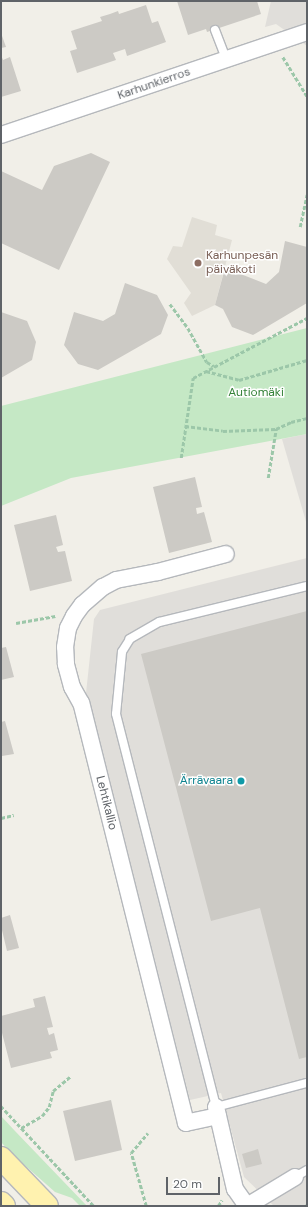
<!DOCTYPE html>
<html>
<head>
<meta charset="utf-8">
<style>
  body { margin:0 }
  #map { position:relative; width:308px; height:1207px; overflow:hidden; background:#f1efe8; font-family:"DM Sans",sans-serif }
  div>[style] { position:absolute }
  .industrial>* { inset:0; background:#e0deda }
  .education>* { inset:0; background:#e1ded6 }
  .green>* { inset:0; background:#c5e8c5 }
  .building>* { inset:0; background:#cccac5 }
  .path>* { height:2.5px; margin-top:-1.25px; transform-origin:0; background:repeating-linear-gradient(90deg,#9cc7a9 0 4px,transparent 0 6px) }
  .roads { filter:drop-shadow(1px 0 #b5b8bc) drop-shadow(-1px 0 #b5b8bc) drop-shadow(0 1px #b5b8bc) drop-shadow(0 -1px #b5b8bc) }
  .service>* { height:8px; margin:-4px; padding:0 4px; transform-origin:4px; border-radius:4px; background:#fff }
  .minor>* { height:16px; margin:-8px; padding:0 8px; transform-origin:8px; border-radius:8px; background:#fff }
  .primary>* { height:22px; margin:-11px; padding:0 11px; transform-origin:11px; border-radius:11px; background:#fff2af }
  .dots>* { width:11px; height:11px; translate:-50% -50%; box-sizing:border-box; border:2px solid #fff; border-radius:50% }
  span { translate:-50% -50%; white-space:nowrap; text-align:center; line-height:1.15; -webkit-text-stroke:3px #fff; paint-order:stroke }
  .street-label { font-size:12px; color:#5f6368 }
  .education-label { font-size:12px; color:#785e54 }
  .left { translate:0 -50%; text-align:left }
  .park-label { font-size:12px; color:#348238 }
  .culture-label { font-size:12px; color:#0d838f }
  .right { translate:-100% -50%; text-align:right }
  .frame { position:absolute; inset:0; border:2px solid #5f6368; pointer-events:none }
  .scale { position:absolute; left:166px; top:1177px; width:54px; height:18px; box-sizing:border-box; border:2px solid #5f6368; border-top:0; padding-left:5px; font-size:12px; line-height:14px; white-space:nowrap; color:#5f6368; -webkit-text-stroke:3px #fff; paint-order:stroke }
</style>
</head>
<body>
<div id="map">
  <div class="industrial">
    <div style="clip-path:polygon(271px 1px,307px 1px,307px 46px,276px 24px,265px 27px)"></div>
    <div style="clip-path:polygon(307px 434px,307px 525px,282px 439px)"></div>
    <div style="clip-path:polygon(307px 558px,307px 1206px,274px 1206px,244px 1177px,221px 1093px,190px 1100px,86px 693px,94px 619px,100px 610px)"></div>
  </div>
  <div class="education">
    <div style="clip-path:polygon(192px 217px,217px 225px,215px 235px,232px 240px,215px 305px,192px 316px,184px 303px,191px 293px,167px 259px,173px 246px,182px 247px)"></div>
  </div>
  <div class="green">
    <div style="clip-path:polygon(307px 328px,307px 434px,71px 478px,1px 506px,1px 406px)"></div>
    <div style="clip-path:polygon(1px 1116px,15px 1131px,87px 1206px,80px 1206px,72px 1198px,55px 1192px,12px 1154px,1px 1142px)"></div>
  </div>
  <div class="building">
    <div style="clip-path:polygon(177px 1px,257px 1px,261px 14px,207px 32px,206px 29px,188px 35px)"></div>
    <div style="clip-path:polygon(146px 5px,152px 23px,158px 21px,166px 42px,127px 56px,125px 49px,113px 53px,116px 60px,77px 73px,70px 51px,77px 49px,71px 31px,102px 21px,100px 17px,110px 14px,118px 11px,119px 14px)"></div>
    <div style="clip-path:polygon(1px 33px,6px 47px,1px 48px)"></div>
    <div style="clip-path:polygon(1px 55px,3px 60px,10px 57px,21px 91px,1px 97px)"></div>
    <div style="clip-path:polygon(91px 153px,110px 162px,59px 270px,1px 243px,1px 171px,42px 190px,54px 166px)"></div>
    <div style="clip-path:polygon(285px 241px,307px 247px,307px 303px,253px 335px,232px 327px,223px 309px,215px 305px,225px 268px,266px 284px,279px 272px)"></div>
    <div style="clip-path:polygon(125px 283px,157px 295px,168px 315px,161px 334px,98px 370px,78px 364px,64px 345px,74px 312px,103px 321px,115px 314px)"></div>
    <div style="clip-path:polygon(1px 312px,27px 321px,36px 342px,32px 360px,1px 378px)"></div>
    <div style="clip-path:polygon(195px 477px,202px 507px,196px 508px,197px 514px,204px 512px,212px 542px,169px 553px,153px 487px)"></div>
    <div style="clip-path:polygon(56px 515px,63px 545px,56px 547px,58px 552px,65px 551px,72px 581px,30px 591px,14px 525px)"></div>
    <div style="clip-path:polygon(307px 611px,307px 1057px,299px 1059px,260px 908px,211px 921px,141px 654px)"></div>
    <div style="clip-path:polygon(6px 647px,14px 677px,1px 680px,1px 648px)"></div>
    <div style="clip-path:polygon(5px 721px,14px 754px,2px 756px,1px 722px)"></div>
    <div style="clip-path:polygon(10px 915px,19px 948px,7px 951px,1px 926px,1px 918px)"></div>
    <div style="clip-path:polygon(45px 996px,53px 1027px,47px 1028px,49px 1035px,54px 1033px,58px 1050px,50px 1052px,52px 1058px,11px 1068px,1px 1029px,1px 1016px,35px 1007px,33px 999px)"></div>
    <div style="clip-path:polygon(111px 1100px,122px 1150px,75px 1161px,63px 1111px)"></div>
    <div style="clip-path:polygon(258px 1149px,262px 1164px,246px 1168px,242px 1154px)"></div>
  </div>
  <div class="path">
    <div style="left:283px;top:57px;width:46px;rotate:58.4deg"></div>
    <div style="left:300px;top:227px;width:33px;rotate:-78deg"></div>
    <div style="left:170px;top:304px;width:30px;rotate:53deg"></div>
    <div style="left:188px;top:328px;width:39px;rotate:61deg"></div>
    <div style="left:207px;top:362px;width:8px;rotate:30deg"></div>
    <div style="left:206px;top:371px;width:34px;rotate:15deg"></div>
    <div style="left:239px;top:380px;width:71px;rotate:-16.4deg"></div>
    <div style="left:185px;top:426px;width:38px;rotate:7deg"></div>
    <div style="left:223px;top:431px;width:53px;rotate:-2.2deg"></div>
    <div style="left:276px;top:429px;width:17px;rotate:-25deg"></div>
    <div style="left:291px;top:422px;width:16px;rotate:-14deg"></div>
    <div style="left:181px;top:458px;width:81px;rotate:-81.5deg"></div>
    <div style="left:193px;top:378px;width:129px;rotate:-27.8deg"></div>
    <div style="left:268px;top:478px;width:50px;rotate:-80.7deg"></div>
    <div style="left:16px;top:623px;width:40px;rotate:-10deg"></div>
    <div style="left:1px;top:818px;width:13px;rotate:-13deg"></div>
    <div style="left:1px;top:1106px;width:137px;rotate:47.1deg"></div>
    <div style="left:21px;top:1128px;width:24px;rotate:-30deg"></div>
    <div style="left:42px;top:1116px;width:11px;rotate:-52deg"></div>
    <div style="left:49px;top:1107px;width:16px;rotate:-76deg"></div>
    <div style="left:53px;top:1091px;width:23px;rotate:-40deg"></div>
    <div style="left:146px;top:1206px;width:55px;rotate:-105.8deg"></div>
    <div style="left:131px;top:1153px;width:26px;rotate:-50deg"></div>
    <div style="left:218px;top:1206px;width:7px;rotate:-56deg"></div>
    <div style="left:305px;top:1206px;width:2px;rotate:-27deg"></div>
  </div>
  <div class="roads">
    <div class="service">
      <div style="left:215px;top:30px;width:31px;rotate:69deg"></div>
      <div style="left:307px;top:586px;width:152px;rotate:166.3deg"></div>
      <div style="left:159px;top:622px;width:34px;rotate:150deg"></div>
      <div style="left:130px;top:639px;width:15px;rotate:122deg"></div>
      <div style="left:122px;top:652px;width:62px;rotate:95.5deg"></div>
      <div style="left:116px;top:714px;width:406px;rotate:75.7deg"></div>
      <div style="left:216px;top:1107px;width:94px;rotate:-14.8deg"></div>
      <div style="left:295px;top:1177px;width:14px;rotate:-30deg"></div>
    </div>
    <div class="minor">
      <div style="left:1px;top:135px;width:323px;rotate:-18.6deg"></div>
      <div style="left:216px;top:1107px;width:84px;rotate:77deg"></div>
      <div style="left:235px;top:1189px;width:21px;rotate:55deg"></div>
      <div style="left:218px;top:1116px;width:33px;rotate:168deg"></div>
      <div style="left:186px;top:1123px;width:433px;rotate:-104deg"></div>
      <div style="left:81px;top:703px;width:18px;rotate:-119deg"></div>
      <div style="left:72px;top:687px;width:24px;rotate:-105deg"></div>
      <div style="left:66px;top:664px;width:17px;rotate:-93deg"></div>
      <div style="left:65px;top:647px;width:19px;rotate:-81deg"></div>
      <div style="left:68px;top:628px;width:13px;rotate:-63deg"></div>
      <div style="left:74px;top:616px;width:14px;rotate:-54deg"></div>
      <div style="left:82px;top:605px;width:28px;rotate:-41deg"></div>
      <div style="left:103px;top:587px;width:15px;rotate:-28deg"></div>
      <div style="left:116px;top:580px;width:43px;rotate:-10.8deg"></div>
      <div style="left:158px;top:572px;width:70px;rotate:-14.8deg"></div>
      <div style="left:247px;top:1206px;width:56px;rotate:-31.1deg"></div>
    </div>
    <div class="primary">
      <div style="left:1px;top:1158px;width:66px;rotate:46.2deg"></div>
      <div style="left:1px;top:1203px;width:4px;rotate:45deg"></div>
    </div>
  </div>
  <div class="dots">
    <div style="left:198px;top:263px;background:#8d6e63"></div>
    <div style="left:241px;top:781px;background:#0f9aa8"></div>
  </div>
  <div class="street-label">
    <span style="left:154px;top:84px;rotate:-19deg">Karhunkierros</span>
    <span style="left:106px;top:803px;rotate:76deg">Lehtikallio</span>
  </div>
  <div class="education-label">
    <span class="left" style="left:206px;top:263px">Karhunpesän<br>päiväkoti</span>
  </div>
  <div class="park-label">
    <span style="left:256px;top:393px">Autiomäki</span>
  </div>
  <div class="culture-label">
    <span class="right" style="left:233px;top:781px">Ärrävaara</span>
  </div>
  <div class="frame"></div>
  <div class="scale">20 m</div>
</div>
</body>
</html>
